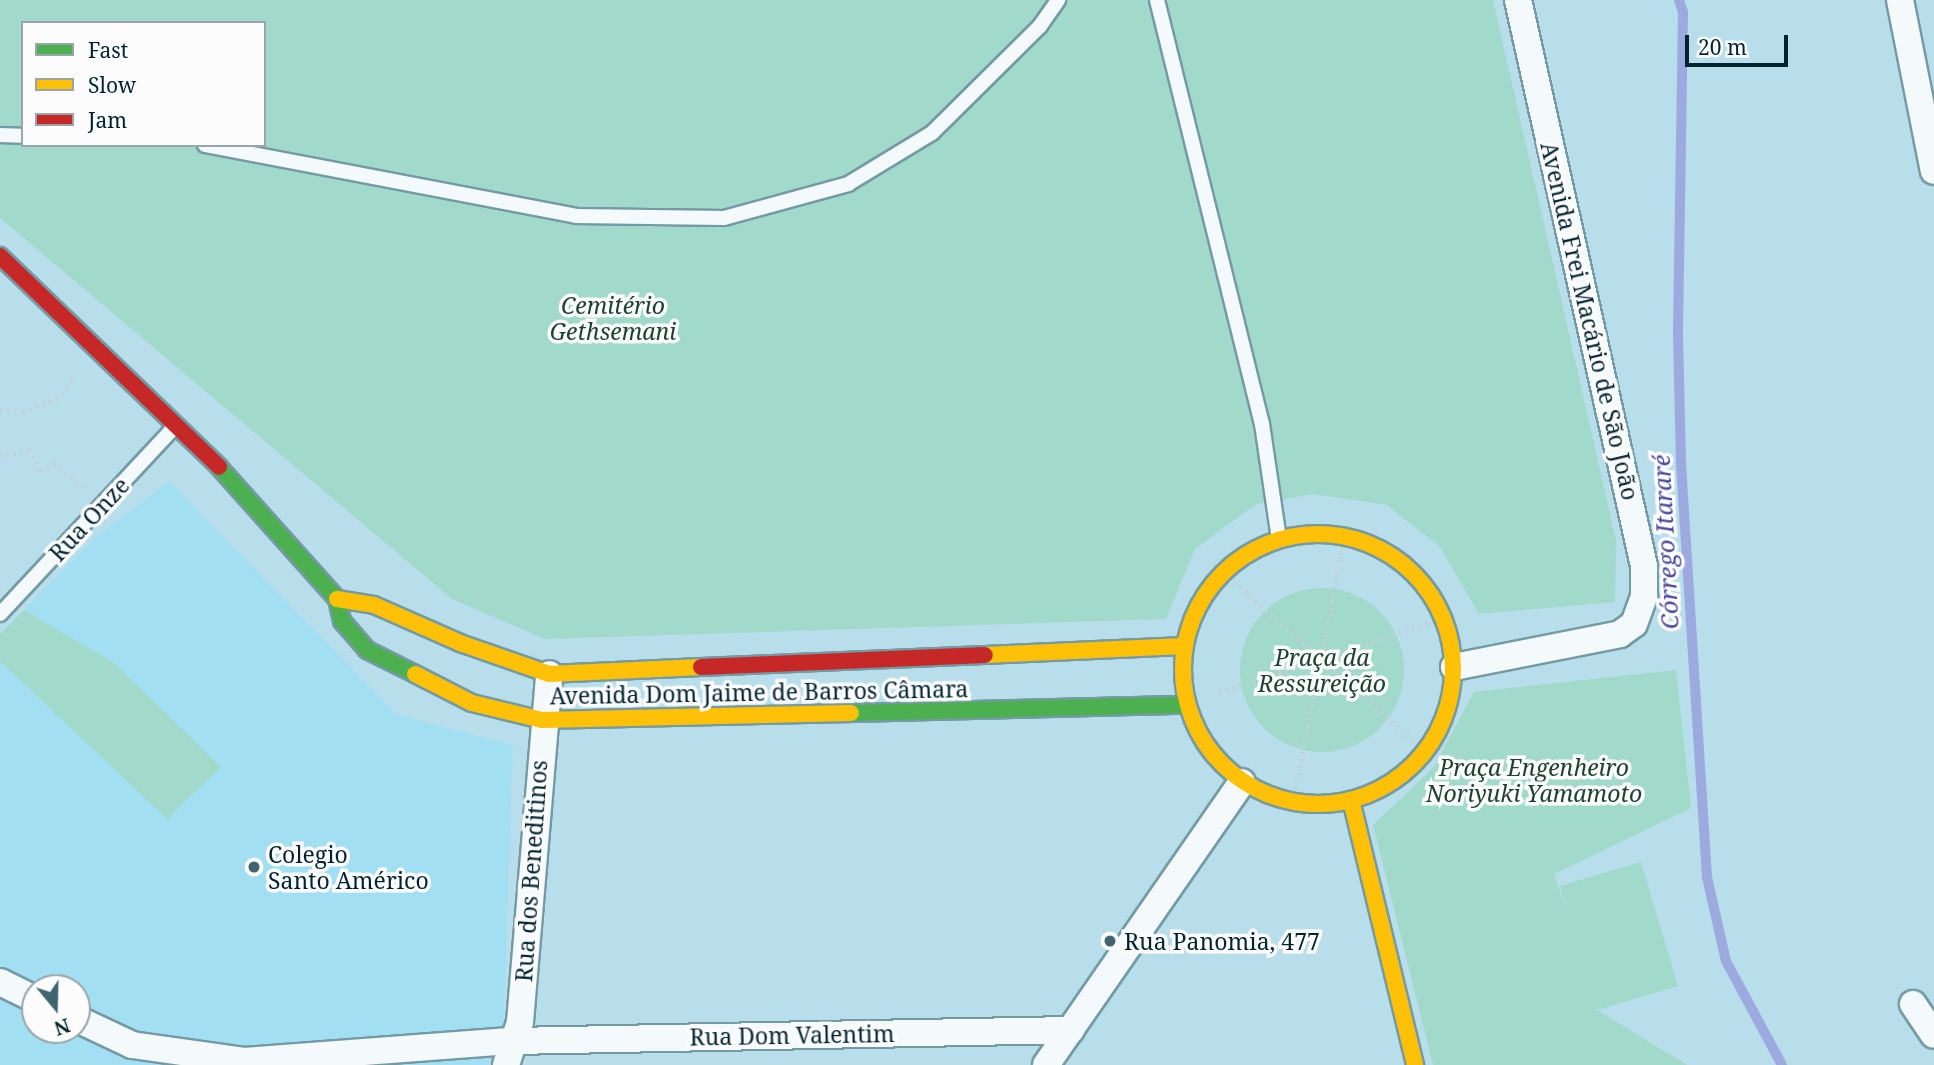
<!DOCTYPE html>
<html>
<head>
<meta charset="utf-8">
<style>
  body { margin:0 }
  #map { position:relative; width:1934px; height:1065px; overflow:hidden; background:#b7deea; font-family:"Noto Serif",serif }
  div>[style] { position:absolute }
  .built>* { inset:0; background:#a3dff2 }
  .green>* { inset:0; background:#a1dacb }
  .round { border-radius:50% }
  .stream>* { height:10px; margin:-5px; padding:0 5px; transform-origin:5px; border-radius:5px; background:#9caae0 }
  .path>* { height:4.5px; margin-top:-2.25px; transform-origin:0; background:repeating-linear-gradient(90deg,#c4d0d5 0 2px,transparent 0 7px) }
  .roads { filter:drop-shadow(2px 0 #749aa4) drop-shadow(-2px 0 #749aa4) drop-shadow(0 2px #749aa4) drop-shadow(0 -2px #749aa4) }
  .lane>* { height:14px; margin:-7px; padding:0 7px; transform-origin:7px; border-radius:7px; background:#f4fafc }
  .street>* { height:26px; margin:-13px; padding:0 13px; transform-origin:13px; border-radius:13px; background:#f4fafc }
  .fast>* { height:16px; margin:-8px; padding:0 8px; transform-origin:8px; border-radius:8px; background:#4caf50 }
  .slow>* { height:16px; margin:-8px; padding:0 8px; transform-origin:8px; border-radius:8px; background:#ffc107 }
  .slow>.ring { margin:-8px; padding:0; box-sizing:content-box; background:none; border:16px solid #ffc107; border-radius:50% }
  .jam>* { height:16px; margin:-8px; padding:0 8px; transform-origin:8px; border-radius:8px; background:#c62828 }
  .dots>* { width:19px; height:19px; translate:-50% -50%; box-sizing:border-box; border:4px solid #fcfcfc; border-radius:50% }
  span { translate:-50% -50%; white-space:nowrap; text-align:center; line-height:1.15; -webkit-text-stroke:7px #fcfcfc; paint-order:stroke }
  .park-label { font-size:23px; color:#1d4230; font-style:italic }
  .street-label { font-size:23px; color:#00242f }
  .poi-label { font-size:23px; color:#00242f }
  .left { translate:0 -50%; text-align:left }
  .water-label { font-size:24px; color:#49469c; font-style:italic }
  .legend { position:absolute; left:21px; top:21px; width:245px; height:126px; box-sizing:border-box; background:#fcfcfc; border:2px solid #97a6aa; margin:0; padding:9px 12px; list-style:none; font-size:21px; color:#00242f }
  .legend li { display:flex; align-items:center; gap:14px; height:35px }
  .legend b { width:35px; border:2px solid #97a6aa }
  .north { position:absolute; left:21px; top:974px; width:70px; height:70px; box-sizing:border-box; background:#fcfcfc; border:2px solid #97a6aa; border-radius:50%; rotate:161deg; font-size:19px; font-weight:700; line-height:28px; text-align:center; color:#00242f }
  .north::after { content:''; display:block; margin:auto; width:24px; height:32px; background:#406570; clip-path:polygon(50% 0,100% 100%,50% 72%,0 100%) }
  .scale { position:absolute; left:1685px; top:35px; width:103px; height:32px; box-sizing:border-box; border:4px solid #00242f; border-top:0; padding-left:9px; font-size:21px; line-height:24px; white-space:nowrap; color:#00242f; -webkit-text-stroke:5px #fcfcfc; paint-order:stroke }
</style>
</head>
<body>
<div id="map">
  <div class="built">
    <div style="clip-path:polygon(evenodd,169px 481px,397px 715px,513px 745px,503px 1034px,488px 1065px,0 1065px,0 634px,96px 537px,169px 481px,35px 988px,77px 988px,77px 1030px,35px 1030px,35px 988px)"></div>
  </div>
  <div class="green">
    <div style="clip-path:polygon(evenodd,0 0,1493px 0,1616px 540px,1615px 602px,1479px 614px,1440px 547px,1387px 505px,1314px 494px,1256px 504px,1195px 549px,1166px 619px,545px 639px,452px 599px,0 218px,0 0,23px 23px,264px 23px,264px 145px,23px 145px,23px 23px)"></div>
    <div class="round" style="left:1240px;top:588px;width:164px;height:164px"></div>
    <div style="clip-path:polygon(24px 610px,114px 663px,221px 767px,167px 819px,0 661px,0 634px)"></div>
    <div style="clip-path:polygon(1676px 670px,1691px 808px,1554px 874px,1568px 915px,1560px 886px,1641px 862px,1678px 986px,1597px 1010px,1687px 1065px,1433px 1065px,1373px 825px,1433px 768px,1474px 692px)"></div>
  </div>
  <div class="stream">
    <div style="left:1679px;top:0;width:13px;rotate:72deg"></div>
    <div style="left:1683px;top:12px;width:321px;rotate:90.9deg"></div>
    <div style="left:1678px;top:333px;width:131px;rotate:88.7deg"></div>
    <div style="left:1681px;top:464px;width:414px;rotate:86.4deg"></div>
    <div style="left:1707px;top:877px;width:86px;rotate:77.3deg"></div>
    <div style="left:1726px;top:961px;width:118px;rotate:61.7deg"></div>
  </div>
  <div class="path">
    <div style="left:0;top:410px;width:23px;rotate:5deg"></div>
    <div style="left:23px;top:412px;width:36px;rotate:-21deg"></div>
    <div style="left:57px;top:399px;width:28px;rotate:-51deg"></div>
    <div style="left:0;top:456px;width:30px;rotate:-12deg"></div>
    <div style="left:29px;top:450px;width:24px;rotate:62deg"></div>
    <div style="left:40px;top:471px;width:16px;rotate:-27deg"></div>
    <div style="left:54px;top:464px;width:37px;rotate:38deg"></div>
    <div style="left:1224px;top:573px;width:268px;rotate:41.5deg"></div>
    <div style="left:1219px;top:692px;width:237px;rotate:-18.2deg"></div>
    <div style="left:1293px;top:802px;width:269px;rotate:-79.1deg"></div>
  </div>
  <div class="roads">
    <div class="lane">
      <div style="left:1157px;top:0;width:437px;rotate:76.1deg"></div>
      <div style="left:1262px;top:424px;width:116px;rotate:81.6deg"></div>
      <div style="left:0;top:135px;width:23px;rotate:2deg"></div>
      <div style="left:205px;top:145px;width:378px;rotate:10.8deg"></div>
      <div style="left:576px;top:216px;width:148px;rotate:0.8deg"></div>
      <div style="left:724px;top:218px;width:129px;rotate:-15.3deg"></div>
      <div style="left:848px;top:184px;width:98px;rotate:-31.3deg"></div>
      <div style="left:932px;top:133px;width:152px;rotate:-44.7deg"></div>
      <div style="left:1040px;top:26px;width:32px;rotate:-55deg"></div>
      <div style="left:0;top:614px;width:258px;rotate:-47deg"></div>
    </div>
    <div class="street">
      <div style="left:1900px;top:0;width:174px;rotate:78.8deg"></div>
      <div style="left:1454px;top:667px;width:169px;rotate:-11.2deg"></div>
      <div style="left:1620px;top:634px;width:17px;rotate:-36deg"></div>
      <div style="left:1634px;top:624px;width:30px;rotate:-70deg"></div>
      <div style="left:1644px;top:596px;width:30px;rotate:-90deg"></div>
      <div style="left:1644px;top:566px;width:580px;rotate:-102.55deg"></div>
      <div style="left:0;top:982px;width:39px;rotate:26deg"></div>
      <div style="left:1913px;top:1004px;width:37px;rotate:56deg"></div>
      <div style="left:77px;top:1019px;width:61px;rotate:25.3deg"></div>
      <div style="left:132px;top:1045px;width:113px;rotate:8.1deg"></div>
      <div style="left:244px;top:1061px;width:270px;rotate:-4.3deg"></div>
      <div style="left:513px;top:1041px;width:558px;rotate:-1.13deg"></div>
      <div style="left:506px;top:1065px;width:45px;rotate:-72deg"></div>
      <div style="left:520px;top:1022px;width:349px;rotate:-85.2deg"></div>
      <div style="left:1046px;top:1065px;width:344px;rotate:-55.3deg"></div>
    </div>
    <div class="fast">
      <div style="left:219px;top:467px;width:177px;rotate:48.2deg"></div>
      <div style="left:337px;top:599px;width:23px;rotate:77deg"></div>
      <div style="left:342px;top:621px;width:38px;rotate:49deg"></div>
      <div style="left:367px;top:650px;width:54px;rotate:26.6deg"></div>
      <div style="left:851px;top:713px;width:335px;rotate:-1.4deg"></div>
    </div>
    <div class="slow">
      <div class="ring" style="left:1183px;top:534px;width:254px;height:254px"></div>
      <div style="left:337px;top:599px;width:37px;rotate:9deg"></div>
      <div style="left:374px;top:605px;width:94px;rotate:23.8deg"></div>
      <div style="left:460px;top:643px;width:94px;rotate:19.2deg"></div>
      <div style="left:549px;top:674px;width:152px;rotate:-2.6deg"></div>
      <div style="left:985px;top:655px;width:199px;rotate:-2.6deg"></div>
      <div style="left:415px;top:674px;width:64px;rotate:27deg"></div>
      <div style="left:472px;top:703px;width:72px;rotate:13.7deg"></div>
      <div style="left:542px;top:720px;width:309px;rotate:-1.3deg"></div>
      <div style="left:1351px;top:800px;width:273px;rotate:76.4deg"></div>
    </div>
    <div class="jam">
      <div style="left:0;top:256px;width:304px;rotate:43.9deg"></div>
      <div style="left:701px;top:667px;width:284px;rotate:-2.4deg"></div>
    </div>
  </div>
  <div class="dots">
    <div style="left:254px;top:867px;background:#406570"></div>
    <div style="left:1110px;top:941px;background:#406570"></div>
  </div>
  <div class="park-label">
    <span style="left:613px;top:318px">Cemitério<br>Gethsemani</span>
    <span style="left:1322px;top:670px">Praça da<br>Ressureição</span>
    <span style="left:1534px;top:780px">Praça Engenheiro<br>Noriyuki Yamamoto</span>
  </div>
  <div class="street-label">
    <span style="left:1590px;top:321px;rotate:77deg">Avenida Frei Macário de São João</span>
    <span style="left:89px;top:519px;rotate:-47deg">Rua Onze</span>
    <span style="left:759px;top:692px;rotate:-1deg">Avenida Dom Jaime de Barros Câmara</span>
    <span style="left:531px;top:871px;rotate:-86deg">Rua dos Beneditinos</span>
    <span style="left:792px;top:1035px;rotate:-1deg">Rua Dom Valentim</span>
  </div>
  <div class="poi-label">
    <span class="left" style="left:268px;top:867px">Colegio<br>Santo Américo</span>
    <span class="left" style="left:1124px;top:941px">Rua Panomia, 477</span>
  </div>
  <div class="water-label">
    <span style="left:1665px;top:542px;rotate:-93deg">Córrego Itararé</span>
  </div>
  <ul class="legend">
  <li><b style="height:9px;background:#4caf50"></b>Fast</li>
  <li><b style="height:9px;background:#ffc107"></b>Slow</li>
  <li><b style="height:9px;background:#c62828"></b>Jam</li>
  </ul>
  <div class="north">N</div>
  <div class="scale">20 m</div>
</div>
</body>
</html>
